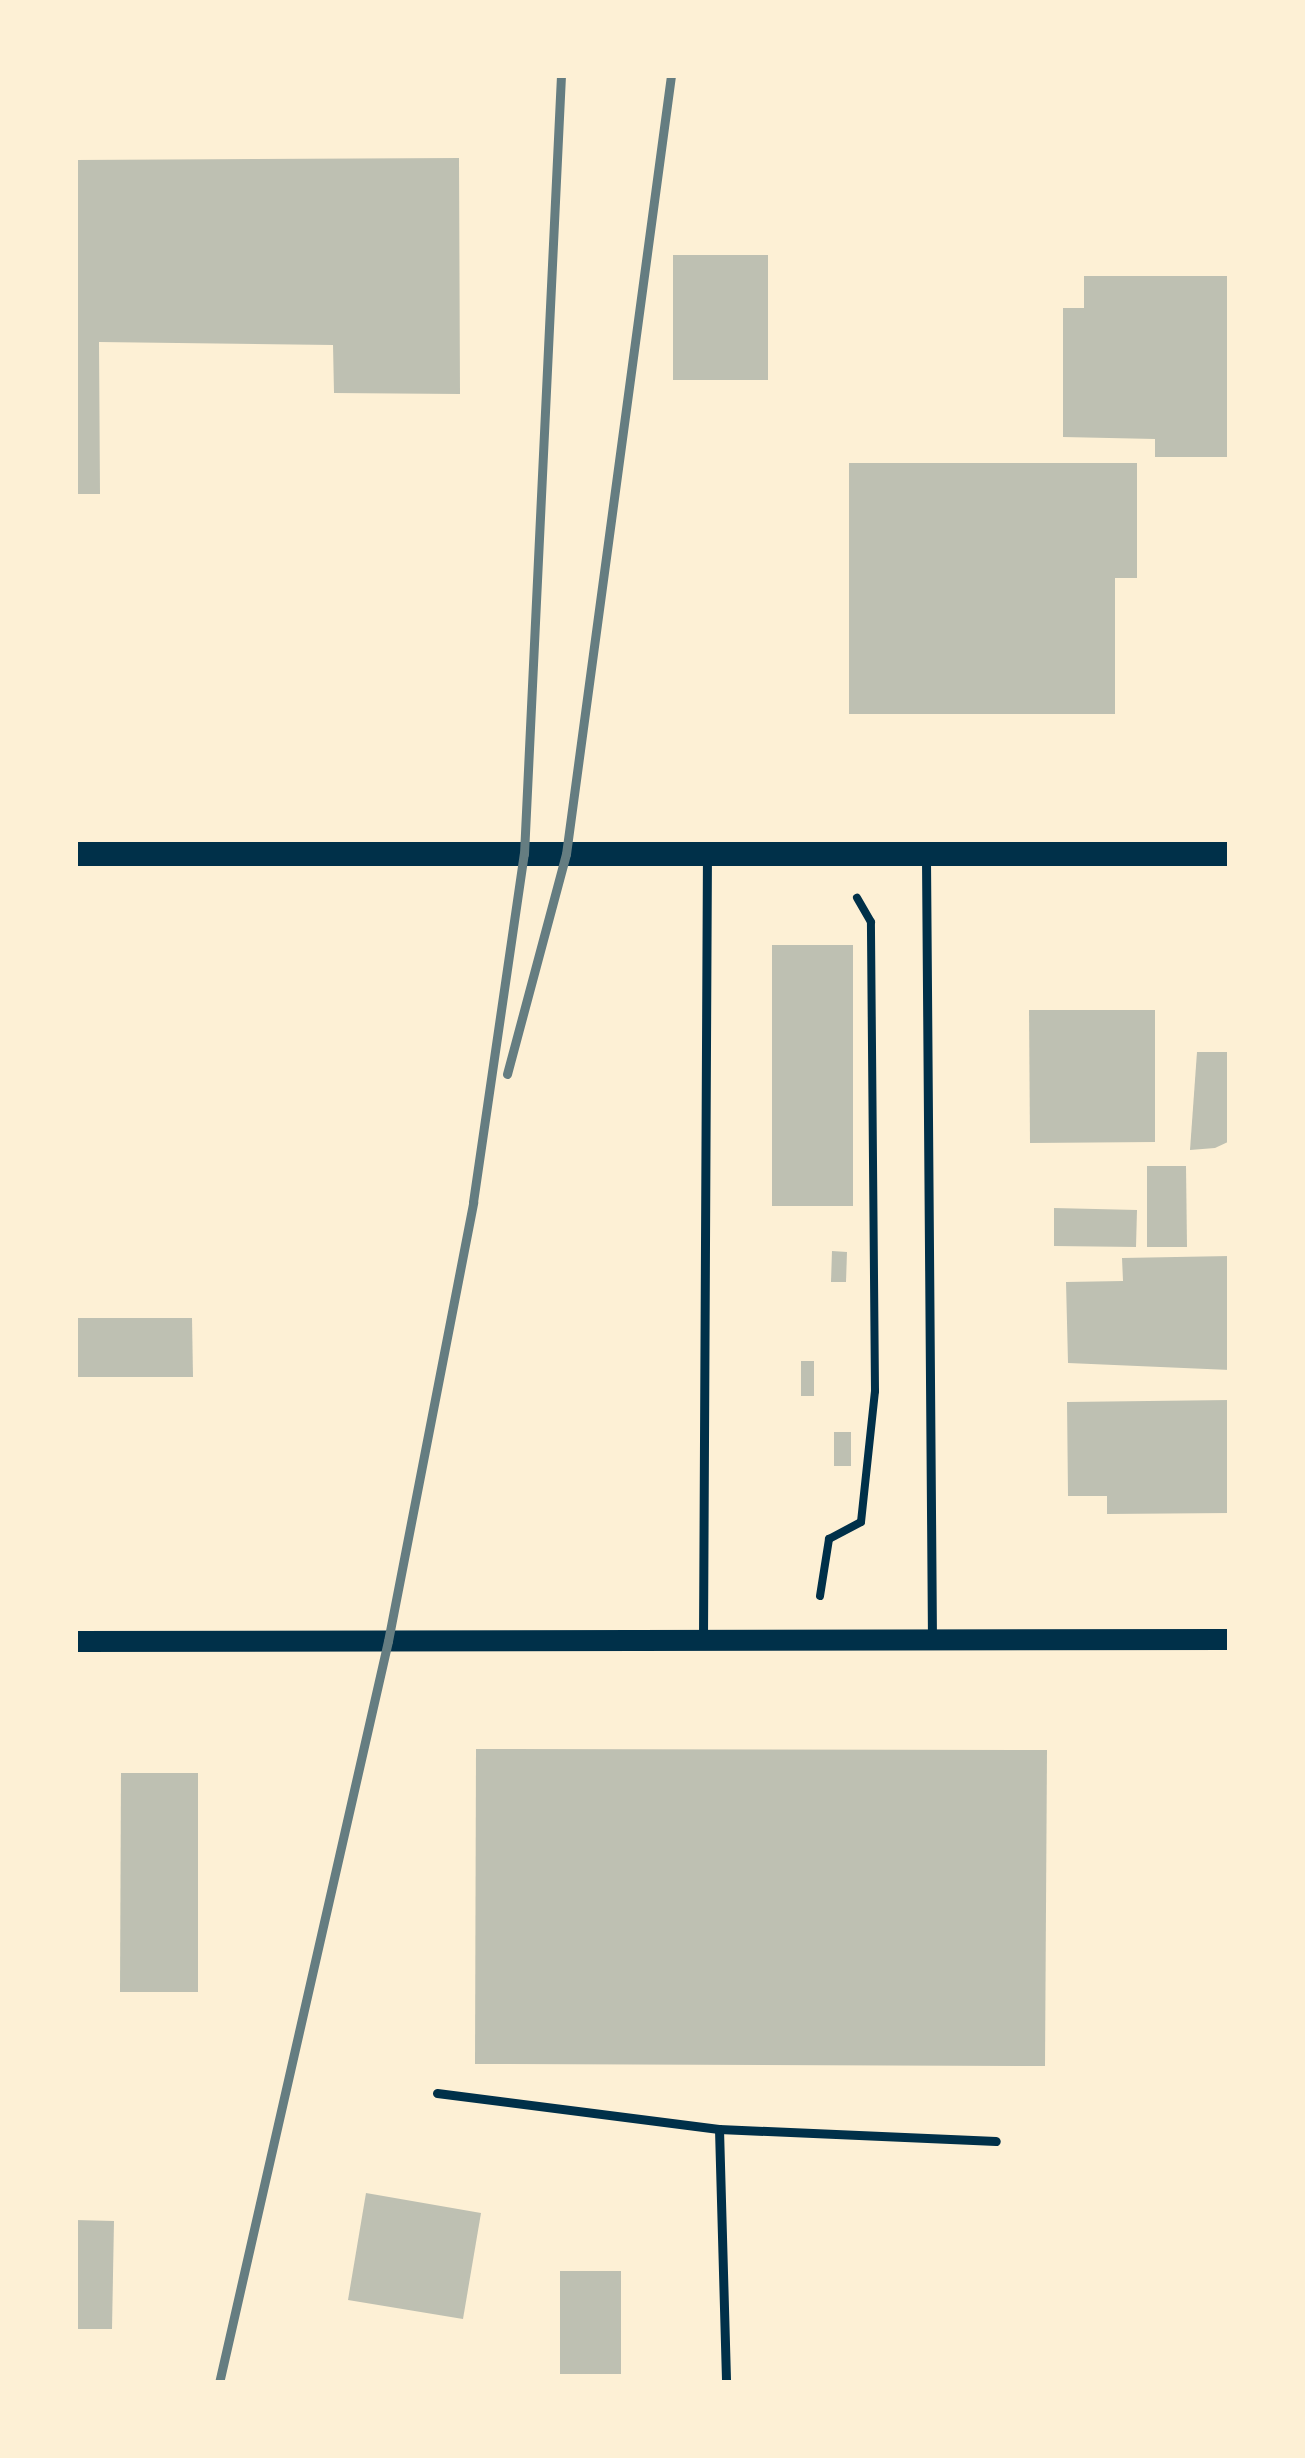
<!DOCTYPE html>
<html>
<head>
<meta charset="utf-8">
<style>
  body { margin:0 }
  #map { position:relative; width:1305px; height:2458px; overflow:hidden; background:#fdf0d5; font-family:Merriweather,serif }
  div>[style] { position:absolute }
  .building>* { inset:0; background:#bec0b2 }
  .path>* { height:8px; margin:-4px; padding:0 4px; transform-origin:4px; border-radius:4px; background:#003049 }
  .service>* { height:9px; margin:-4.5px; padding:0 4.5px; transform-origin:4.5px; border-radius:4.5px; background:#003049 }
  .tertiary>* { height:21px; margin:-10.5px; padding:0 10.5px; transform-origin:10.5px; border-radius:10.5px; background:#003049 }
  .secondary>* { height:24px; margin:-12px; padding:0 12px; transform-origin:12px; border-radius:12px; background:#003049 }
  .rail>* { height:9px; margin:-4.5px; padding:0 4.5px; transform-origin:4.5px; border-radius:4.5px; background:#657d81 }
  span { translate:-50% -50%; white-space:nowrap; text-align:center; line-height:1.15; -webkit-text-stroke:12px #fdf0d5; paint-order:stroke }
  .frame { position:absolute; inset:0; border:78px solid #fdf0d5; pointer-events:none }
</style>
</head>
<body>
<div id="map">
  <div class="building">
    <div style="clip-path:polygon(459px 158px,460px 394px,334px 393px,333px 345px,99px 342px,100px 494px,75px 494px,75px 160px)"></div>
    <div style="clip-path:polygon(673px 255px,768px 255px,768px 380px,673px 380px)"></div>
    <div style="clip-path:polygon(1084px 276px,1230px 276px,1230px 457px,1155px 457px,1155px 439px,1063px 437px,1063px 308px,1084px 308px)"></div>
    <div style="clip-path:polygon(849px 463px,1137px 463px,1137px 578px,1115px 578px,1115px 714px,849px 714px)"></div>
    <div style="clip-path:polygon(772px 945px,853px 945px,853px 1206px,772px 1206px)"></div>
    <div style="clip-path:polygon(1029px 1010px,1155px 1010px,1155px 1142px,1030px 1143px)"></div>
    <div style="clip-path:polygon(1197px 1052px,1230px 1052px,1230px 1141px,1215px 1148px,1190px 1150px)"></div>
    <div style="clip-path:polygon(1147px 1166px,1186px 1166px,1187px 1247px,1147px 1247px)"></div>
    <div style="clip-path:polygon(1054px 1208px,1137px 1210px,1136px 1247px,1054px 1246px)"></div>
    <div style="clip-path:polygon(832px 1251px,847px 1252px,846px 1282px,831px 1282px)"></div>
    <div style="clip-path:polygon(1230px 1256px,1230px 1370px,1068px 1363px,1066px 1282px,1123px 1281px,1122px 1258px)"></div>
    <div style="clip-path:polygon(75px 1318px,192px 1318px,193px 1377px,75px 1377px)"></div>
    <div style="clip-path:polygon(801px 1361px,814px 1361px,814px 1396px,801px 1396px)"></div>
    <div style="clip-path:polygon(1230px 1400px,1230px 1513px,1107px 1514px,1107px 1496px,1068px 1496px,1067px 1402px)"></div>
    <div style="clip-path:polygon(834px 1432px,851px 1432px,851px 1466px,834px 1466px)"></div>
    <div style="clip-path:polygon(476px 1749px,1047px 1750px,1045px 2066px,475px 2064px)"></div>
    <div style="clip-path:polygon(121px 1773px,198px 1773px,198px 1992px,120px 1992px)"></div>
    <div style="clip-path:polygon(366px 2193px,481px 2213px,463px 2319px,348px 2300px)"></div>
    <div style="clip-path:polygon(75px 2220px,114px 2221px,112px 2329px,75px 2329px)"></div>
    <div style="clip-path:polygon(560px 2271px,621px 2271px,621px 2374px,560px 2374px)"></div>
  </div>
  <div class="path">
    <div style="left:820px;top:1596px;width:58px;rotate:-81deg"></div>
    <div style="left:829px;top:1539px;width:36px;rotate:-28deg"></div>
    <div style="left:861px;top:1522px;width:132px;rotate:-83.9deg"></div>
    <div style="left:875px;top:1391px;width:469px;rotate:-90.5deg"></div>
    <div style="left:871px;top:922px;width:28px;rotate:-120deg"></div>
  </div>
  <div class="service">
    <div style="left:926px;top:859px;width:780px;rotate:89.56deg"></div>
    <div style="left:703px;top:1639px;width:780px;rotate:-89.71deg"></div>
    <div style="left:437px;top:2093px;width:284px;rotate:7.3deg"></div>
    <div style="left:719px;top:2129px;width:277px;rotate:2.5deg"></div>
    <div style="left:719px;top:2129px;width:254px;rotate:88.4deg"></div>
  </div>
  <div class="tertiary">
    <div style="left:75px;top:1641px;width:1155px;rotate:-0.1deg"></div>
  </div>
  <div class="secondary">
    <div style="left:75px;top:854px;width:1155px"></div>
  </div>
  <div class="rail">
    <div style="left:507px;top:1074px;width:228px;rotate:-75deg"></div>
    <div style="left:566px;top:854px;width:786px;rotate:-82.32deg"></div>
    <div style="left:219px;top:2383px;width:761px;rotate:-77.17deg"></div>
    <div style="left:388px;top:1641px;width:447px;rotate:-79deg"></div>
    <div style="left:473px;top:1202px;width:352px;rotate:-81.7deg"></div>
    <div style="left:524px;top:854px;width:780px;rotate:-87.28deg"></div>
  </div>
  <div class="frame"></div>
</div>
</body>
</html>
